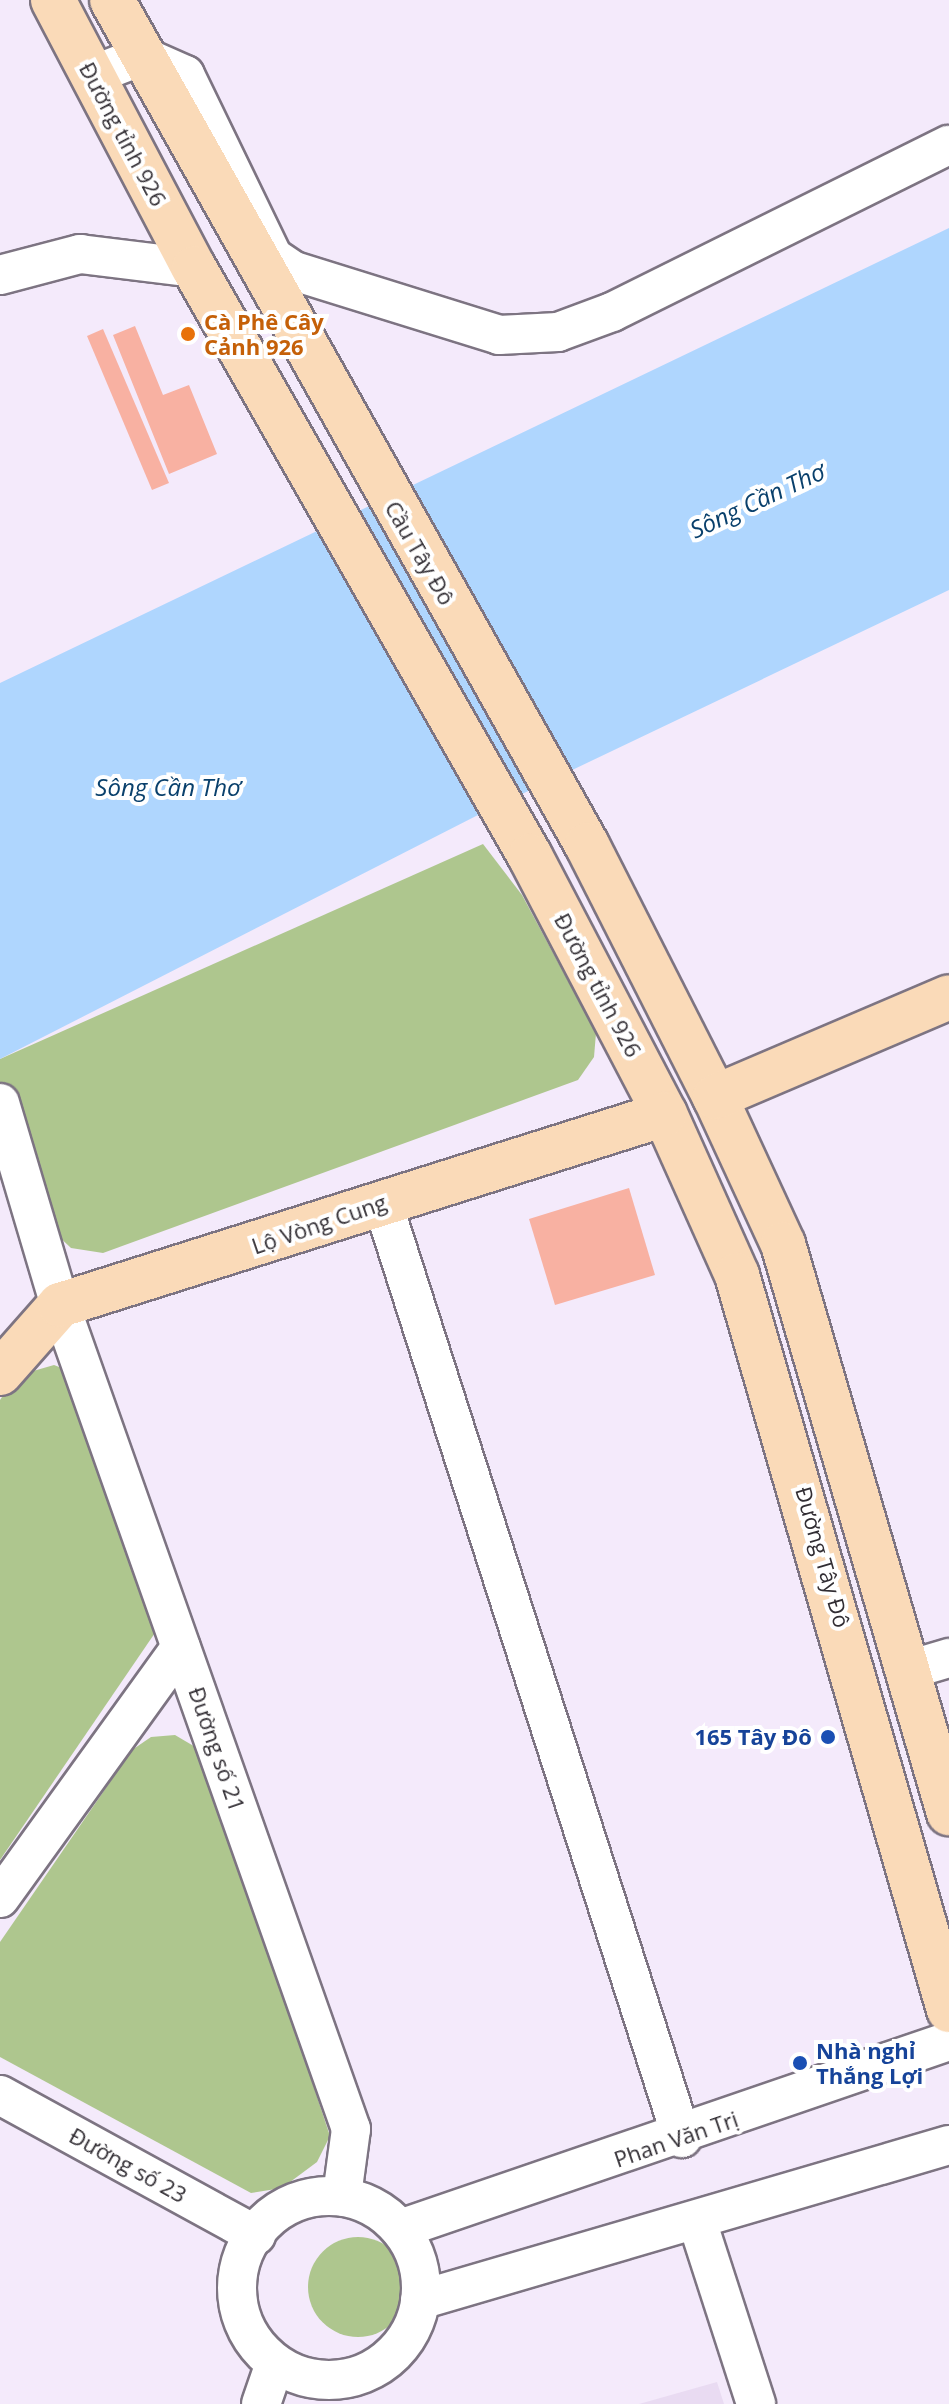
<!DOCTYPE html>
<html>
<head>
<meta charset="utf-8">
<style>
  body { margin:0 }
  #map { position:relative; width:949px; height:2404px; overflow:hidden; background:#f4eafb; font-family:"Open Sans",sans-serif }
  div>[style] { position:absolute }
  .built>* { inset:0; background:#e9dbf2 }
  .green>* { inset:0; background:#aec68e }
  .round { border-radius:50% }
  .water>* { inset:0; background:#afd6fe }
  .building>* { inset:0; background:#f8b1a2 }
  .roads { filter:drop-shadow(2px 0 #7d7482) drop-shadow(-2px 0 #7d7482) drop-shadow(0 2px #7d7482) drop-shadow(0 -2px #7d7482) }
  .minor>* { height:38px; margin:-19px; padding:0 19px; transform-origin:19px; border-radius:19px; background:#fff }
  .minor>.ring { margin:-19px; padding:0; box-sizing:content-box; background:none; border:38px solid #fff; border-radius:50% }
  .major>* { height:44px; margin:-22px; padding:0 22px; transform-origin:22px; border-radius:22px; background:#fadab8 }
  .dots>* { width:22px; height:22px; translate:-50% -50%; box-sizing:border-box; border:4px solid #fff; border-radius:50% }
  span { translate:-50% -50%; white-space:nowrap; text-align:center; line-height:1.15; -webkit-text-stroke:8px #fff; paint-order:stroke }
  .street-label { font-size:22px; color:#312d33 }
  .food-label { font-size:22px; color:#c56008; font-weight:700 }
  .left { translate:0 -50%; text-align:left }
  .transit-label { font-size:22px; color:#164399; font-weight:700 }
  .right { translate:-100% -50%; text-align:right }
  .water-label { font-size:24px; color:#09406c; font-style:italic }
</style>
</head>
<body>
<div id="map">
  <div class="built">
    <div style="clip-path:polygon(717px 2382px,724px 2404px,639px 2404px)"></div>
  </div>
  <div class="green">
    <div style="clip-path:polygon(483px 844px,522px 895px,596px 1033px,594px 1057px,578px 1080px,103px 1253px,71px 1248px,54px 1232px,0 1082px,0 1059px)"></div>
    <div style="clip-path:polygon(54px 1365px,72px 1372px,159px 1627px,0 1860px,0 1400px,16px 1376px)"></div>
    <div style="clip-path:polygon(175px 1735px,197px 1748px,209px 1770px,330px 2136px,317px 2162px,282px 2188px,251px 2193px,0 2057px,0 1942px,132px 1750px,151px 1737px)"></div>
    <div class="round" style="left:308px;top:2237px;width:100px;height:100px"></div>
  </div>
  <div class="water">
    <div style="clip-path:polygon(949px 228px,949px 590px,478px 815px,0 1059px,0 683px)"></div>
  </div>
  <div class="building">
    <div style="clip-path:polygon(135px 326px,163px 395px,189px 385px,217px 454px,169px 474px,113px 335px)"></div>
    <div style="clip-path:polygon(103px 329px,169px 483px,152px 490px,87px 336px)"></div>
    <div style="clip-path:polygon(629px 1188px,655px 1275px,555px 1305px,529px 1219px)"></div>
  </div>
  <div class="roads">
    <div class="minor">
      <div style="left:93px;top:75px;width:53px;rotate:-21.2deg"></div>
      <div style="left:142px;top:56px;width:47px;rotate:23.8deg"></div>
      <div style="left:185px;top:75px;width:202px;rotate:64.2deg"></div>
      <div style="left:273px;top:257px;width:25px;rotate:34deg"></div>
      <div style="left:294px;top:271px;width:215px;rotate:17.3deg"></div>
      <div style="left:499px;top:335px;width:59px;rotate:-2.9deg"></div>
      <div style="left:558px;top:332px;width:58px;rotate:-20.3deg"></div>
      <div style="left:612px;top:312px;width:376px;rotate:-26.4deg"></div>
      <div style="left:0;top:275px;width:83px;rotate:-14.7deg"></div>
      <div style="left:80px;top:254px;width:115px;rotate:7deg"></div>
      <div style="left:0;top:1103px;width:211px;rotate:73.5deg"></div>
      <div style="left:60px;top:1305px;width:874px;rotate:70.55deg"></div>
      <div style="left:351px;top:2129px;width:68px;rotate:97.7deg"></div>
      <div style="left:382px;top:1201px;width:984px;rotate:72.25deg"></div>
      <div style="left:905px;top:1671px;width:46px;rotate:-16.5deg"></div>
      <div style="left:0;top:1898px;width:309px;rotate:-54.2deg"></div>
      <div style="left:0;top:2095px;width:292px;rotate:28.7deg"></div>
      <div class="ring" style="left:237px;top:2196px;width:146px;height:146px"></div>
      <div style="left:698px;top:2224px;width:189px;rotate:72.1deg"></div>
      <div style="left:400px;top:2229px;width:580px;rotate:-18.9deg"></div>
      <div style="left:420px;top:2300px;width:551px;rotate:-16.33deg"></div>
      <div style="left:261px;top:2404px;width:43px;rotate:-71.1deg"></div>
    </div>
    <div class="major">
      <div style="left:53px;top:0;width:303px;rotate:62.3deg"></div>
      <div style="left:194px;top:268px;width:677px;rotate:60.26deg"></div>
      <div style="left:530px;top:856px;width:291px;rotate:62.4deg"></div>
      <div style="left:665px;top:1114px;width:176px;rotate:65.9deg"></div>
      <div style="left:737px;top:1275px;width:765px;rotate:73.91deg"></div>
      <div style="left:112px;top:0;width:969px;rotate:60.66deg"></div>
      <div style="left:587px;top:845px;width:283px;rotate:63.1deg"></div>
      <div style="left:715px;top:1097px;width:162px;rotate:65.2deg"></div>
      <div style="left:783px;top:1244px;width:593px;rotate:73.74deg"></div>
      <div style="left:715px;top:1097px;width:254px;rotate:-23.1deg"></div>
      <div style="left:0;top:1373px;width:91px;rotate:-48.6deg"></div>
      <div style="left:60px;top:1305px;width:634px;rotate:-17.52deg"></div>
    </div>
  </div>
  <div class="dots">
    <div style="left:188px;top:334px;background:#e8710a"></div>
    <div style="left:828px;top:1737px;background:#1a4fb4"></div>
    <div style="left:800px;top:2063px;background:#1a4fb4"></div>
  </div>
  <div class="street-label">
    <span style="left:123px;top:134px;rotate:62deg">Đường tỉnh 926</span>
    <span style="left:420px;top:553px;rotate:60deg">Cầu Tây Đô</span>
    <span style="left:598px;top:985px;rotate:62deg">Đường tỉnh 926</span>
    <span style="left:319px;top:1224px;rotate:-19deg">Lộ Vòng Cung</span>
    <span style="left:823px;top:1557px;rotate:74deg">Đường Tây Đô</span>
    <span style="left:217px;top:1749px;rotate:71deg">Đường số 21</span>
    <span style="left:676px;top:2139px;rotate:-19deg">Phan Văn Trị</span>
    <span style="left:128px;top:2165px;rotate:29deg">Đường số 23</span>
  </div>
  <div class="food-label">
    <span class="left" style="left:204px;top:334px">Cà Phê Cây<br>Cảnh 926</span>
  </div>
  <div class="transit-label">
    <span class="right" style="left:812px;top:1737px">165 Tây Đô</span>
    <span class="left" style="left:816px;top:2063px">Nhà nghỉ<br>Thắng Lợi</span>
  </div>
  <div class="water-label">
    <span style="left:757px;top:500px;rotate:-25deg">Sông Cần Thơ</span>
    <span style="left:168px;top:787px">Sông Cần Thơ</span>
  </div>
</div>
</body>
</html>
